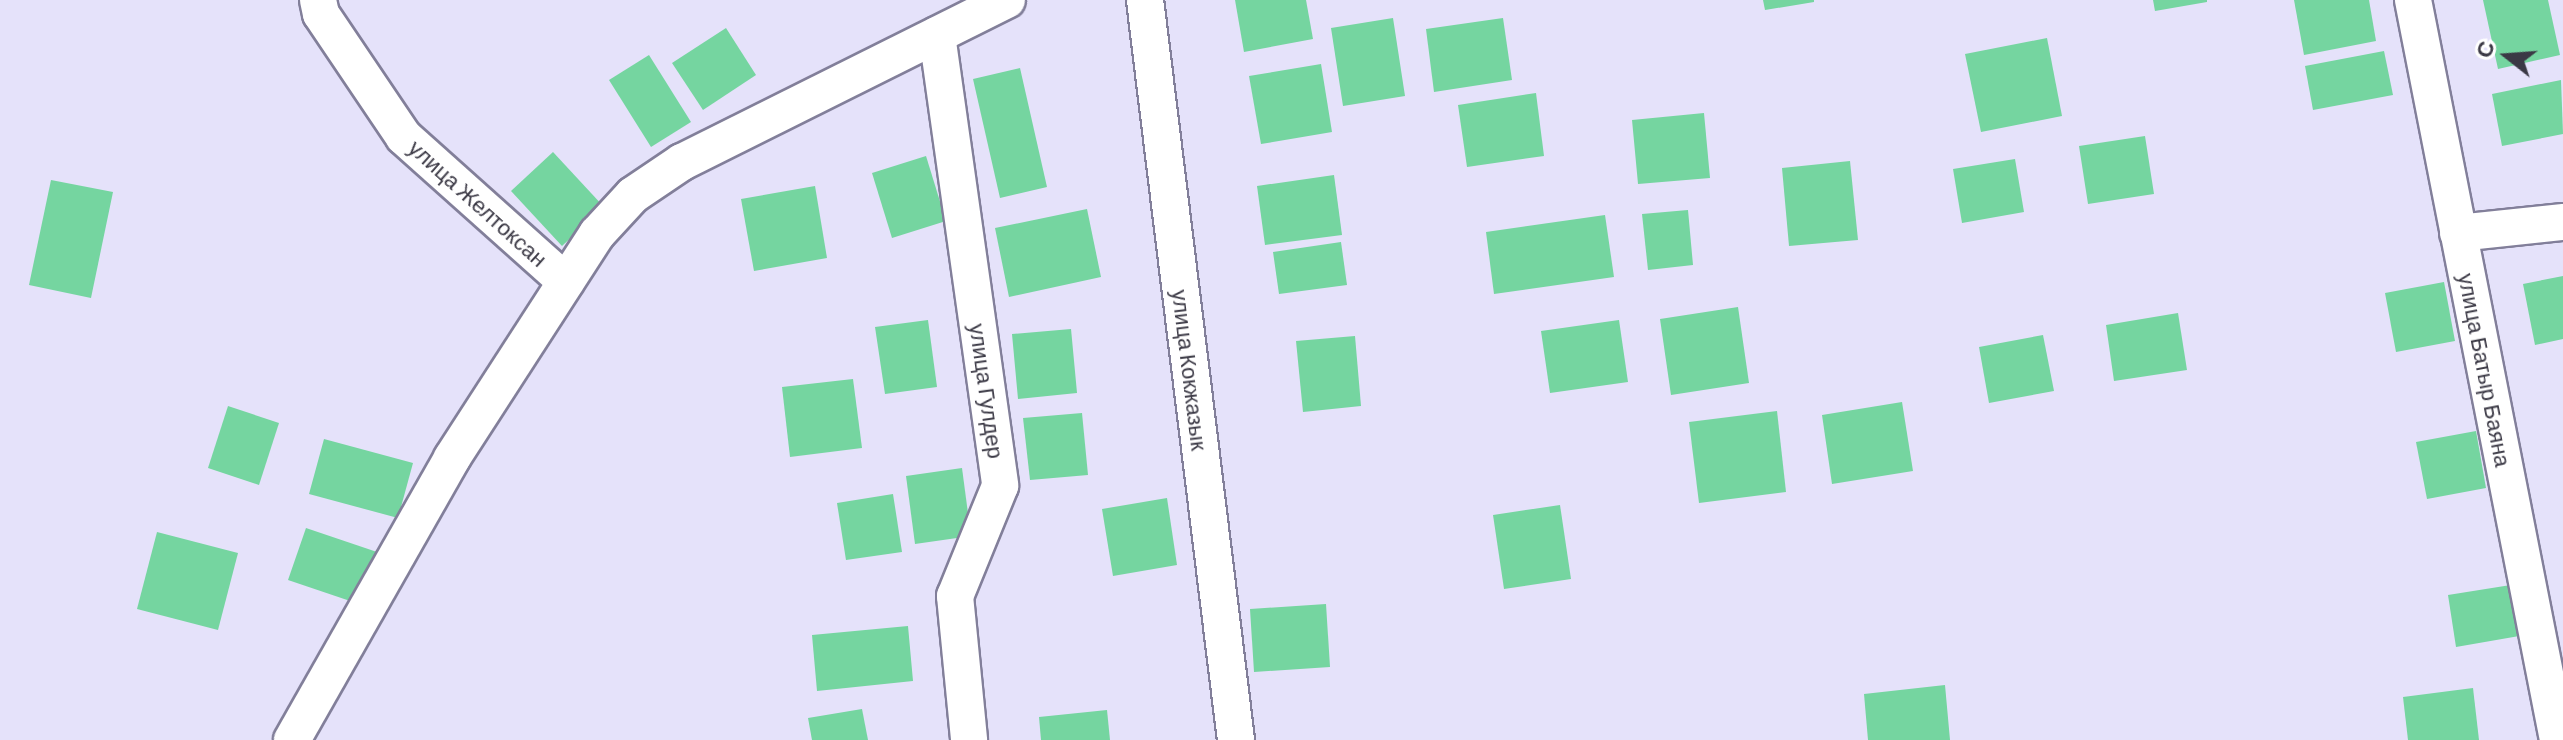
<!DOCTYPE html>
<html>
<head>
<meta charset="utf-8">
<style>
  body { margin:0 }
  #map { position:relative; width:2563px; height:740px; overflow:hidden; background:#e5e2fa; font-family:Barlow,sans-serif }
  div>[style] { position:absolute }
  .building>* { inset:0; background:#75d5a0 }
  .roads { filter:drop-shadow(2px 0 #827f9a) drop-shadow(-2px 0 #827f9a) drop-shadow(0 2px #827f9a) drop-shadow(0 -2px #827f9a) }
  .street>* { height:36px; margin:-18px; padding:0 18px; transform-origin:18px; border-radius:18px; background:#fff }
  span { translate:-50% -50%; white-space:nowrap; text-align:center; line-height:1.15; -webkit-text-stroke:6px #fff; paint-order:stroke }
  .street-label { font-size:22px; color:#3b3945 }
  .north { position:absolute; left:2467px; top:16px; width:80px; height:80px; -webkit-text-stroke:6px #fff; paint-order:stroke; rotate:287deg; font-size:22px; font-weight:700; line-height:32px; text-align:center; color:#3b3945 }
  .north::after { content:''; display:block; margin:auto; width:28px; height:36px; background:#3b3945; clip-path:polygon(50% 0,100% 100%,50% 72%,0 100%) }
</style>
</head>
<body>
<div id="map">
  <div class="building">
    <div style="clip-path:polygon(1235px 0,1306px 0,1313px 39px,1244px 52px)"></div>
    <div style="clip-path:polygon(1763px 0,1814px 0,1814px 2px,1765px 10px)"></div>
    <div style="clip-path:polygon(2153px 0,2207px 0,2207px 2px,2155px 11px)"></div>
    <div style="clip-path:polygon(2294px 0,2369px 0,2376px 41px,2304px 55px)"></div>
    <div style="clip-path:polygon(2483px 0,2548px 0,2560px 55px,2498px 69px)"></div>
    <div style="clip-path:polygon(1393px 18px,1405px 96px,1343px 106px,1331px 28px)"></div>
    <div style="clip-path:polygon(1503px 18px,1512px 80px,1434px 92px,1426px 29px)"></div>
    <div style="clip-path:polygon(726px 28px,756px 75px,703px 110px,672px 63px)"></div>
    <div style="clip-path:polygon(2047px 38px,2062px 116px,1981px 132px,1965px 54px)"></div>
    <div style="clip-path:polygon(2384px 51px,2393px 95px,2313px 110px,2305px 66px)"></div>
    <div style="clip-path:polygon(649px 55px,691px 122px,651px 147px,609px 80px)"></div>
    <div style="clip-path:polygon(1321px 64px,1332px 132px,1261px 144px,1249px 76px)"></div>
    <div style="clip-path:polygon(1020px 68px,1047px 187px,1000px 198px,973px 79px)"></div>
    <div style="clip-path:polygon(2561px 80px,2563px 134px,2502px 146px,2492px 94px)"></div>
    <div style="clip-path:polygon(1536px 93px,1544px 156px,1467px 167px,1458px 105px)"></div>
    <div style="clip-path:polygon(1704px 113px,1710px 178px,1638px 184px,1632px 120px)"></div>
    <div style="clip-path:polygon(2145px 136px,2154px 194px,2088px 204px,2079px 146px)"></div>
    <div style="clip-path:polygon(553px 152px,604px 207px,562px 246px,511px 191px)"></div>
    <div style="clip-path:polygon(926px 156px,946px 221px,892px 238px,872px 173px)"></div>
    <div style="clip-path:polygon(2015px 159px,2024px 212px,1962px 223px,1953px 169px)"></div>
    <div style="clip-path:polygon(1850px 161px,1858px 240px,1789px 246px,1782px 168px)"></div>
    <div style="clip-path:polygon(1334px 175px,1342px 235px,1265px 245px,1257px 186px)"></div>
    <div style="clip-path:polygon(51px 180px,113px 192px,91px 298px,29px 285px)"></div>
    <div style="clip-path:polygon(815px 186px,827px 258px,754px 271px,741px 199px)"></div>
    <div style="clip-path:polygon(1087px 209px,1101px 277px,1009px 297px,995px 228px)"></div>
    <div style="clip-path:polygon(1688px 210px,1693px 265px,1648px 270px,1642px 214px)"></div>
    <div style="clip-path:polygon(1605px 215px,1614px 277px,1494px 294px,1486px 232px)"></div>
    <div style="clip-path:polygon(1341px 242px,1347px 285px,1279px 294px,1273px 252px)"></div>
    <div style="clip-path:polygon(2563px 276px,2563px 339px,2535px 345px,2523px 284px)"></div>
    <div style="clip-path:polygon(2444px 282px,2455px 341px,2396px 352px,2385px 293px)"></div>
    <div style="clip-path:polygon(1738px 307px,1749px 383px,1671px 395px,1660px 319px)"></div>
    <div style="clip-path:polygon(2178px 313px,2187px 370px,2114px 381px,2106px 325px)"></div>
    <div style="clip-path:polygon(928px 320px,937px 387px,885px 394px,875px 327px)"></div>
    <div style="clip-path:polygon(1619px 320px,1628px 382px,1550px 393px,1541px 331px)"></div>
    <div style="clip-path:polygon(1071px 329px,1077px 393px,1018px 399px,1012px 334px)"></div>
    <div style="clip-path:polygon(2043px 335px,2054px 391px,1989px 403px,1979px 347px)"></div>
    <div style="clip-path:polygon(1355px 336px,1361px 406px,1303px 412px,1296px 341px)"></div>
    <div style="clip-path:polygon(853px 379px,862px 448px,790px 457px,782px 387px)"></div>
    <div style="clip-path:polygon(1902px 402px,1913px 471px,1832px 484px,1822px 415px)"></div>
    <div style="clip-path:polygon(228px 406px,279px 423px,259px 485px,208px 468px)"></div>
    <div style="clip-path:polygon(1777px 411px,1786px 492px,1699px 503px,1689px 422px)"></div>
    <div style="clip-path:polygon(1082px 413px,1088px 475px,1030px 480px,1023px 418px)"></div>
    <div style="clip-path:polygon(2476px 431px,2486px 488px,2427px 499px,2416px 442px)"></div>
    <div style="clip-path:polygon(324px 439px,413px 463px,398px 518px,309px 494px)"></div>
    <div style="clip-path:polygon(962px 468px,971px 536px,915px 544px,906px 476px)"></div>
    <div style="clip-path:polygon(893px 494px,902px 552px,846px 560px,837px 503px)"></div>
    <div style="clip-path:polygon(1167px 498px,1177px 565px,1113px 576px,1102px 509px)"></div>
    <div style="clip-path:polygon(1560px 505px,1571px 579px,1504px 589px,1493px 515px)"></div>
    <div style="clip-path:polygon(306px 528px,377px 552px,359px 604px,288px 580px)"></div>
    <div style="clip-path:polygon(157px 532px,238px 553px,218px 630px,137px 609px)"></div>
    <div style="clip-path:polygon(2517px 584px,2525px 635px,2456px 647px,2448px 595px)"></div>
    <div style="clip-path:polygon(1326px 604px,1330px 667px,1254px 672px,1250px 609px)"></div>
    <div style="clip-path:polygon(908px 626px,913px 681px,817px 691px,812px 635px)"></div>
    <div style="clip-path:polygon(1945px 685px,1950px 740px,1868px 740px,1864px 694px)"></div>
    <div style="clip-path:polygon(2473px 688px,2479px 740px,2408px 740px,2403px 697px)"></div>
    <div style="clip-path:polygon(862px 709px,868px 740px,812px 740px,808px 718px)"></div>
    <div style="clip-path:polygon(1107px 710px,1110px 740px,1041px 740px,1039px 717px)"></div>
  </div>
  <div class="roads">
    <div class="street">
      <div style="left:318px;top:0;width:14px;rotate:78deg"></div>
      <div style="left:321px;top:14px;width:148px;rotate:56deg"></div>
      <div style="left:404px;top:137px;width:217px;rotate:41.8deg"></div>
      <div style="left:1145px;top:0;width:746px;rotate:82.99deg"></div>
      <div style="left:2413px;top:0;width:754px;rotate:78.91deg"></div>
      <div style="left:937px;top:35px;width:455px;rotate:82deg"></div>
      <div style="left:1000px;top:486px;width:119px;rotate:112.2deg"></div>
      <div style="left:955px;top:596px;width:145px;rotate:84.4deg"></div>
      <div style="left:2458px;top:233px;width:106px;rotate:-6deg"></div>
      <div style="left:292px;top:740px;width:324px;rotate:-60.4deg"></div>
      <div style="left:452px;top:458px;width:267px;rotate:-57.1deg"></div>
      <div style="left:597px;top:234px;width:53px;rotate:-47.3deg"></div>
      <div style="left:633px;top:195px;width:59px;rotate:-34deg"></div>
      <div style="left:682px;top:162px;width:363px;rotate:-26.5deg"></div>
    </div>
  </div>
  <div class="street-label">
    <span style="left:478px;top:203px;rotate:42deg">улица Желтоксан</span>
    <span style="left:1190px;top:370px;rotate:83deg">улица Кокжазык</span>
    <span style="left:2485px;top:370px;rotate:79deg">улица Батыр Баяна</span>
    <span style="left:987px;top:391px;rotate:82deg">улица Гулдер</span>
  </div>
  <div class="north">С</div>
</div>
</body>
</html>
